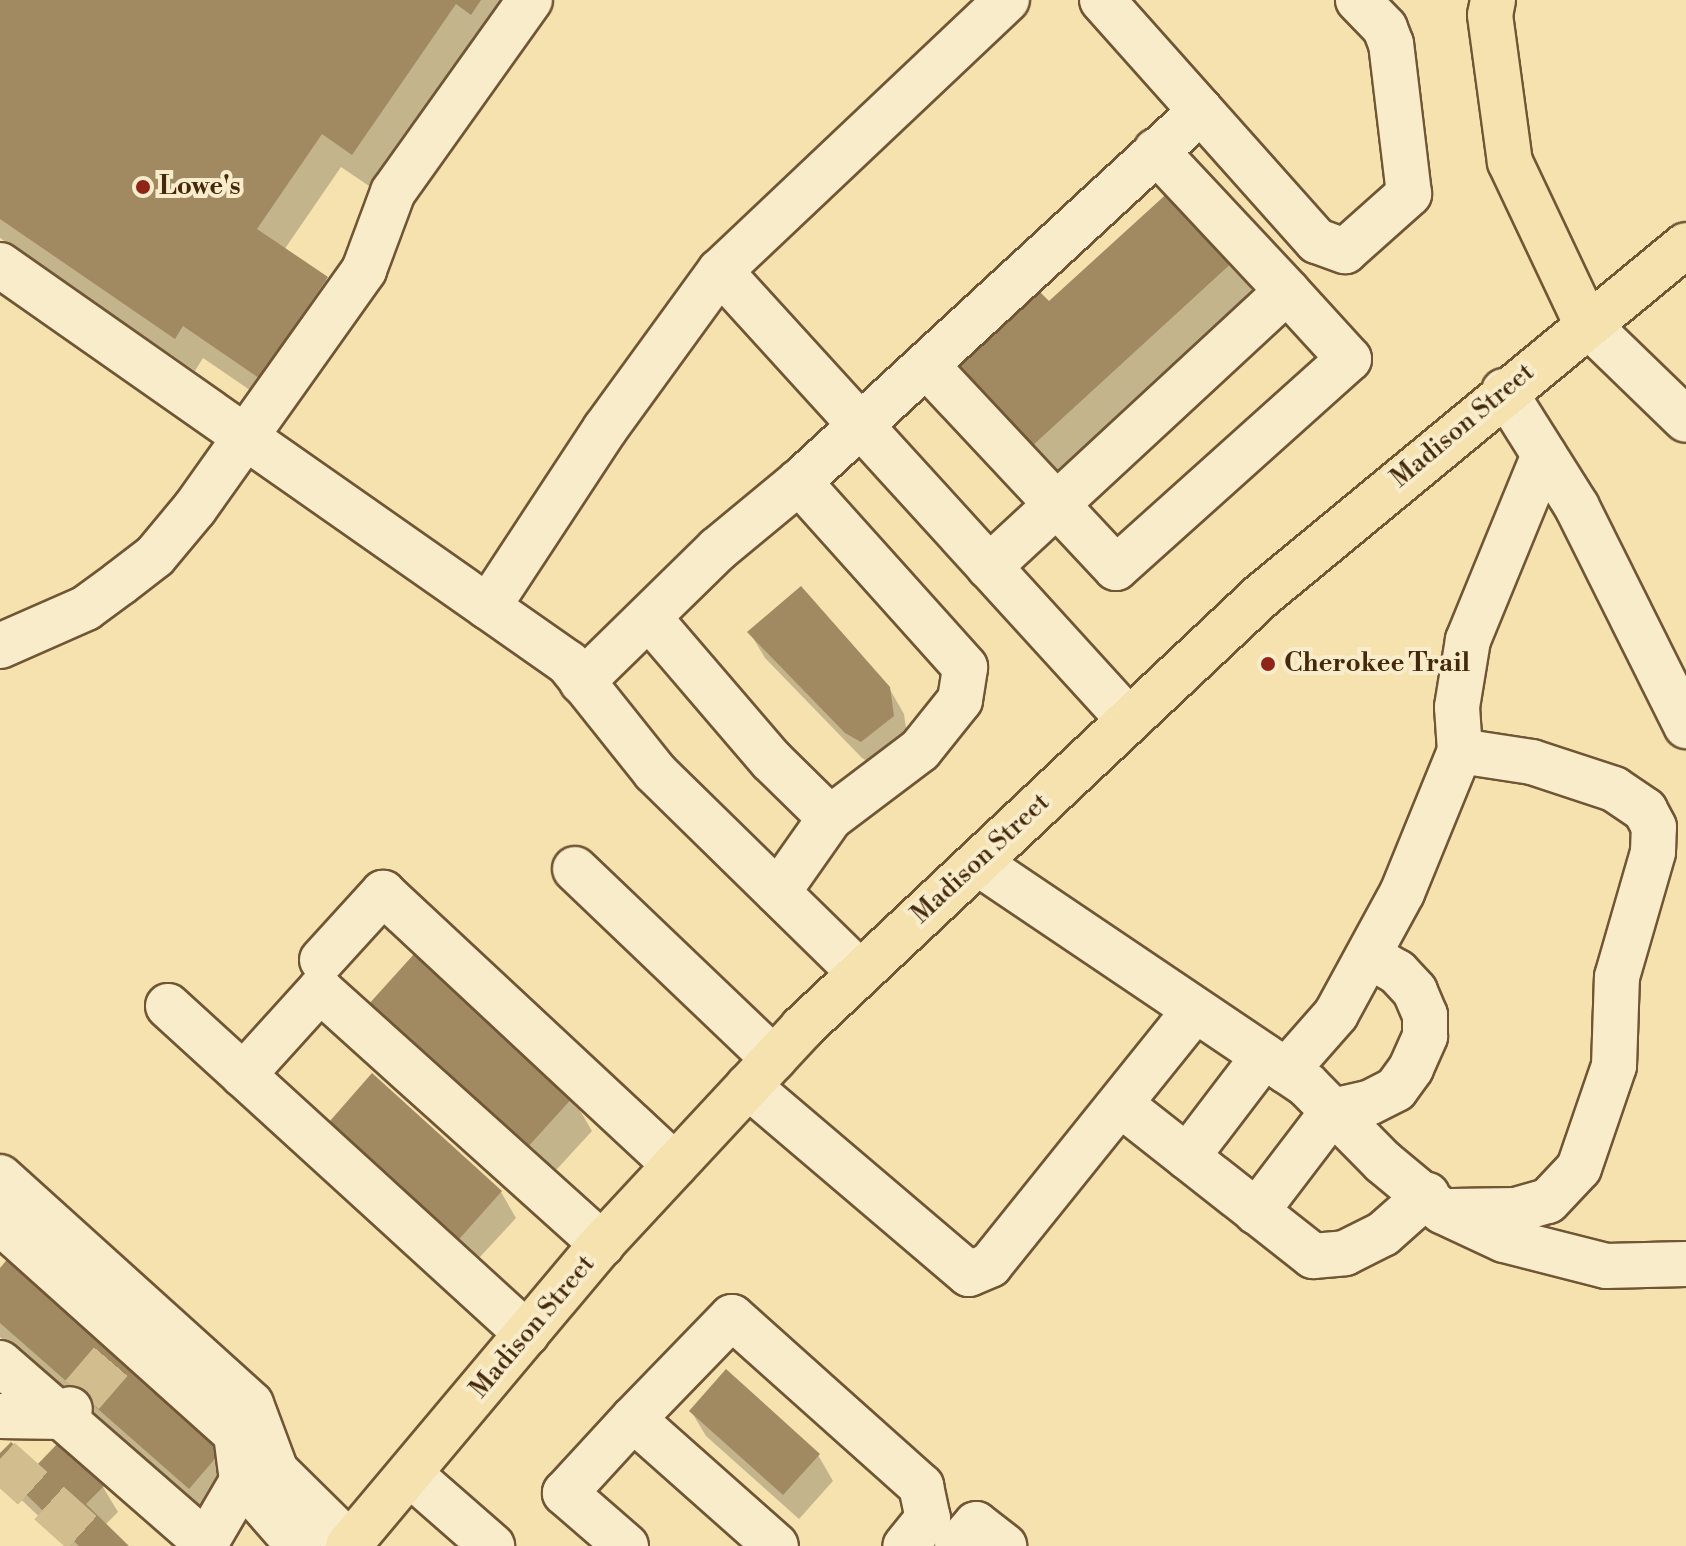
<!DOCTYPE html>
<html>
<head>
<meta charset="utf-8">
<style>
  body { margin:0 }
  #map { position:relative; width:1686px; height:1546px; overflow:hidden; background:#f6e2af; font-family:"Libre Bodoni",serif }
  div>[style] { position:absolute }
  .shadow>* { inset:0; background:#0003 }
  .building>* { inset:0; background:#a18961 }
  .minor-tunnel>* { height:44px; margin-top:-22px; transform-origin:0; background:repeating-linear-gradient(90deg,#d2bd8e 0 44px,transparent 0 66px) }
  .roads { filter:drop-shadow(2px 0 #705635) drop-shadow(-2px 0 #705635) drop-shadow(0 2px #705635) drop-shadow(0 -2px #705635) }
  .minor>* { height:44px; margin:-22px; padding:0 22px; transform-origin:22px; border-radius:22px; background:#f9eccb }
  .major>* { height:44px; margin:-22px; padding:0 22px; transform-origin:22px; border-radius:22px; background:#f6e2af }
  .dots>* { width:22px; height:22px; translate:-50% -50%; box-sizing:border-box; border:4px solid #f9eccb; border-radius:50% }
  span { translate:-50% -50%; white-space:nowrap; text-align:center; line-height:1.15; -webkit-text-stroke:8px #f9eccb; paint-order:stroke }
  .poi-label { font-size:26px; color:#44280c; font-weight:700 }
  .left { translate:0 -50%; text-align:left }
  .street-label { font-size:26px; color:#44280c }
</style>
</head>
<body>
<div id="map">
  <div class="shadow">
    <div style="clip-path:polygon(0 0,523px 0,491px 47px,476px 36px,372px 188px,341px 167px,284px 250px,326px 279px,346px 313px,279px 410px,203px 358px,195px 371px,0 238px)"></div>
    <div style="clip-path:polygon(1234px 260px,1254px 294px,1052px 480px,979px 401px)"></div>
    <div style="clip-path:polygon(750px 633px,889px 688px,904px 714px,908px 742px,877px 767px,862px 758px,765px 658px)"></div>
    <div style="clip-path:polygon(390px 1040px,572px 1097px,592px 1131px,546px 1181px)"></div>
    <div style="clip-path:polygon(372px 1076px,501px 1192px,516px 1218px,468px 1270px)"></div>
    <div style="clip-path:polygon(11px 1259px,244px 1482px,209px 1521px,0 1337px,0 1271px)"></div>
    <div style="clip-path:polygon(691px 1411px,818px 1455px,833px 1481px,799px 1519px,706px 1436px)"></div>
    <div style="clip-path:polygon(0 1456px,103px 1487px,118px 1512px,105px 1525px,126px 1546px,70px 1546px,9px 1488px,0 1471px)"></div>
  </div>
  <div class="building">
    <div style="clip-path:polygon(0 0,481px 0,471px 15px,456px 4px,352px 155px,322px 134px,257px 229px,328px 277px,259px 378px,183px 326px,175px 339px,0 219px)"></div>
    <div style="clip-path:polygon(1172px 189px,1236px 259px,1031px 447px,957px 367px,1039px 291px,1049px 301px)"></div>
    <div style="clip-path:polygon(801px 586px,890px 687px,894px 716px,861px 742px,845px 733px,747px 632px)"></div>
    <div style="clip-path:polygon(415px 953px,574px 1096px,526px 1149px,368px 1005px)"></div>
    <div style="clip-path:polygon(372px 1073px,502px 1191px,453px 1246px,323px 1129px)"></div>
    <div style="clip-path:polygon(10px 1256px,226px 1446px,189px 1489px,0 1323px,0 1268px)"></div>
    <div style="clip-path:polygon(726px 1369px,820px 1454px,783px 1495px,689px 1411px)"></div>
    <div style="clip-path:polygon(11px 1442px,36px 1466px,59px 1442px,105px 1485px,86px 1504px,129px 1546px,79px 1546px,0 1469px,0 1453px)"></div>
  </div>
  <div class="minor-tunnel">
    <div style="left:82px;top:1395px;width:57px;rotate:-49.3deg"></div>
    <div style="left:0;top:1459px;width:130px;rotate:41.9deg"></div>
  </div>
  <div class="roads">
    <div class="minor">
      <div style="left:1102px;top:0;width:323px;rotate:48.3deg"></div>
      <div style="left:1317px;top:241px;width:30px;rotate:20deg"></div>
      <div style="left:1345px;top:251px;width:86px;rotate:-41.7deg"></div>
      <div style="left:1409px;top:194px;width:151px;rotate:-96.8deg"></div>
      <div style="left:1391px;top:44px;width:17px;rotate:-111deg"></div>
      <div style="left:1385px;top:28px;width:39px;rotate:-134deg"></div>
      <div style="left:0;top:265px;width:694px;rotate:35.02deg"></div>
      <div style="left:568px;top:663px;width:139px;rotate:51.4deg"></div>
      <div style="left:655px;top:772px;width:287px;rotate:44.4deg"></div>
      <div style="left:720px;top:271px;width:607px;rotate:47.67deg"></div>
      <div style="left:1586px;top:323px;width:139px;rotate:44.1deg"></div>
      <div style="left:926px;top:365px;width:278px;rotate:46.9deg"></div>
      <div style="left:1116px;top:568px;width:313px;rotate:-41.9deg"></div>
      <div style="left:1349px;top:359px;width:92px;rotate:-132.4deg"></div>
      <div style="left:1504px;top:391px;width:137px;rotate:57.8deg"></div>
      <div style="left:1577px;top:507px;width:245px;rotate:63.5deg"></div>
      <div style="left:989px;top:567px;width:406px;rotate:-42.8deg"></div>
      <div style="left:1287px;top:291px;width:192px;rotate:-133.1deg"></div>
      <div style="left:488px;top:607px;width:213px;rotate:-56.7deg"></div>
      <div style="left:605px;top:429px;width:195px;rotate:-54deg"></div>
      <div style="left:720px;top:271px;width:395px;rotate:-43.4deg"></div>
      <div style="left:650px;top:619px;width:186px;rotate:49.4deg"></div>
      <div style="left:771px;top:760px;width:83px;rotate:44.5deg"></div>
      <div style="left:830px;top:818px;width:113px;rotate:-37.1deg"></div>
      <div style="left:920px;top:750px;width:64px;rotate:-51.3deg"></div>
      <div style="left:960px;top:700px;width:33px;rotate:-81deg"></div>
      <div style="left:965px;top:667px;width:249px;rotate:-131.9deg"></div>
      <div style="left:0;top:646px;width:94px;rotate:-23.8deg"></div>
      <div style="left:86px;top:608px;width:42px;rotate:-36.3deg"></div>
      <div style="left:120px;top:583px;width:44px;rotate:-37.6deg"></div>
      <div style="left:155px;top:556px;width:62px;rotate:-50.2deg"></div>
      <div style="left:195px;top:508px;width:292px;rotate:-54.6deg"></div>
      <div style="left:364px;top:270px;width:83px;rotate:-69.6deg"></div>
      <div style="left:393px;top:192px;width:236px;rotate:-54.5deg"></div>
      <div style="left:582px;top:682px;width:190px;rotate:-44.4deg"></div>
      <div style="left:718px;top:549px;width:105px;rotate:-39.6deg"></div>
      <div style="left:799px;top:482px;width:547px;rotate:-42.7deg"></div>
      <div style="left:978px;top:863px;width:397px;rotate:34deg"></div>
      <div style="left:1307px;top:1085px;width:108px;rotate:45.4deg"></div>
      <div style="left:1383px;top:1162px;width:77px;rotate:39.7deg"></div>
      <div style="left:1442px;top:1211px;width:68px;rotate:25.1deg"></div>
      <div style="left:1504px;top:1240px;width:105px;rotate:14.3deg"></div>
      <div style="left:1606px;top:1266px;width:80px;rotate:-1.4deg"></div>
      <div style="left:575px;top:869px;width:275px;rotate:43.7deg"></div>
      <div style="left:778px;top:892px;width:90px;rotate:-54.9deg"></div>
      <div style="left:322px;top:960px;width:91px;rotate:-47.7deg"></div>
      <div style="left:383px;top:893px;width:399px;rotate:43deg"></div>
      <div style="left:168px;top:1006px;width:486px;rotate:42.4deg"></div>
      <div style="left:1286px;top:1071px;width:76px;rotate:-48.7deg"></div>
      <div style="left:1336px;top:1014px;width:138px;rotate:-61.4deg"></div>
      <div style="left:1402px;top:893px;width:153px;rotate:-67.8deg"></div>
      <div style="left:1460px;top:751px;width:44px;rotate:-93.9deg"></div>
      <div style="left:1457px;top:707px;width:68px;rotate:-80.7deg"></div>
      <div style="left:1468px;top:640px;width:200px;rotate:-67.7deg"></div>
      <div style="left:243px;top:1075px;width:115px;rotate:-47.8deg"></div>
      <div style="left:320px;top:990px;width:380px;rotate:42deg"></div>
      <div style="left:748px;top:1086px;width:290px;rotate:40.4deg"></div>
      <div style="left:969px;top:1274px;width:23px;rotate:-23deg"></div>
      <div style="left:990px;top:1265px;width:327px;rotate:-51.2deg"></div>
      <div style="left:1120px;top:1104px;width:246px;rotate:38.2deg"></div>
      <div style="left:1313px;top:1256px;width:32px;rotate:-5deg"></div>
      <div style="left:1345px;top:1253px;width:42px;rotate:-26.6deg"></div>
      <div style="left:1383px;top:1234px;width:59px;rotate:-41.6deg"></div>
      <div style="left:1187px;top:1157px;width:127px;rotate:-52.7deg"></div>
      <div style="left:0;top:1177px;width:338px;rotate:42.1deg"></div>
      <div style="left:251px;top:1404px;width:72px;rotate:69.5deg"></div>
      <div style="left:276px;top:1471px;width:104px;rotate:44.6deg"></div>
      <div style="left:1452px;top:1211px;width:64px;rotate:-0.9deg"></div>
      <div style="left:1516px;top:1210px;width:33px;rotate:-16deg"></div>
      <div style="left:1548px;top:1201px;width:45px;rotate:-46.8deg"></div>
      <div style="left:1579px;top:1168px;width:108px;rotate:-71.1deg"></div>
      <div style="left:1614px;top:1066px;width:89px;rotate:-88.1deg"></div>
      <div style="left:1617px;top:977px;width:130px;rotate:-73.9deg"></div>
      <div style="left:1653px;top:852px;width:25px;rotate:-88deg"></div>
      <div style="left:1654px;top:827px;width:19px;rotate:-118deg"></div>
      <div style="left:1645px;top:810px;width:37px;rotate:-146deg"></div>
      <div style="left:1614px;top:789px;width:86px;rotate:-161.8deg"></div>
      <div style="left:1532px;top:762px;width:73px;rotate:-171.3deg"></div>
      <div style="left:1256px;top:1212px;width:127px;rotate:-52.7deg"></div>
      <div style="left:1333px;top:1111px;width:37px;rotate:-13deg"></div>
      <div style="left:1369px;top:1103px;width:30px;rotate:-27deg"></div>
      <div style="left:1396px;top:1089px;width:26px;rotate:-54deg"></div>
      <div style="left:1411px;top:1068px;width:35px;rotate:-66deg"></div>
      <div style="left:1425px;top:1036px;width:21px;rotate:-90deg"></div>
      <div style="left:1425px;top:1015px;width:26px;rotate:-113deg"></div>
      <div style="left:1415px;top:991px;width:26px;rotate:-133deg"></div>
      <div style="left:1397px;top:972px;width:32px;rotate:-150deg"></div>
      <div style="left:0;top:1222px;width:317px;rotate:41.9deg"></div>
      <div style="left:236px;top:1434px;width:47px;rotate:82.7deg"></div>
      <div style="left:0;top:1363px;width:274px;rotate:41.1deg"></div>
      <div style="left:0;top:1416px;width:62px;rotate:0.9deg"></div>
      <div style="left:62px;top:1417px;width:11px;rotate:-45deg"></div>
      <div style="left:633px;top:1419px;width:142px;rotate:-45.9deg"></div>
      <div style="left:732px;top:1317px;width:254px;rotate:41.8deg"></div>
      <div style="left:921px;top:1486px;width:33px;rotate:78deg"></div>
      <div style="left:928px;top:1518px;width:36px;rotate:129deg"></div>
      <div style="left:411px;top:1475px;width:108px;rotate:41.2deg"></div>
      <div style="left:204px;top:1546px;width:75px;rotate:-59.7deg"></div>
      <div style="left:242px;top:1481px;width:86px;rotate:48.8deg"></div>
      <div style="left:626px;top:1546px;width:81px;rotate:-139deg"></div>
      <div style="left:565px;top:1493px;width:100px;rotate:-47.4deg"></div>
      <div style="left:633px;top:1419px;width:191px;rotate:41.6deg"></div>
      <div style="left:957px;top:1546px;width:29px;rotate:-49deg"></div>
      <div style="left:976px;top:1524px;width:36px;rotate:38deg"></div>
    </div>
    <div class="major">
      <div style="left:1493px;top:0;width:15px;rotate:101deg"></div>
      <div style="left:1490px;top:15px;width:148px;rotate:82.3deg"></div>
      <div style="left:1510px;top:162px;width:178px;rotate:64.7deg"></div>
      <div style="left:348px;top:1546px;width:386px;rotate:-50deg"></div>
      <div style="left:596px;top:1250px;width:303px;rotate:-47.1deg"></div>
      <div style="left:802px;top:1028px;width:630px;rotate:-43.26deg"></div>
      <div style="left:1261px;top:596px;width:551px;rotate:-39.55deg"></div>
    </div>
  </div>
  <div class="dots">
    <div style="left:143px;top:187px;background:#8f2418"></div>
    <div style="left:1268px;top:664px;background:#8f2418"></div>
  </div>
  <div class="poi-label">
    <span class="left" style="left:159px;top:187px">Lowe's</span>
    <span class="left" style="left:1284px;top:664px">Cherokee Trail</span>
  </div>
  <div class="street-label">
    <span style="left:1463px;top:426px;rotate:-40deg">Madison Street</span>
    <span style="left:981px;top:859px;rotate:-43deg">Madison Street</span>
    <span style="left:533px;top:1327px;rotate:-50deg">Madison Street</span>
  </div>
</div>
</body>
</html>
